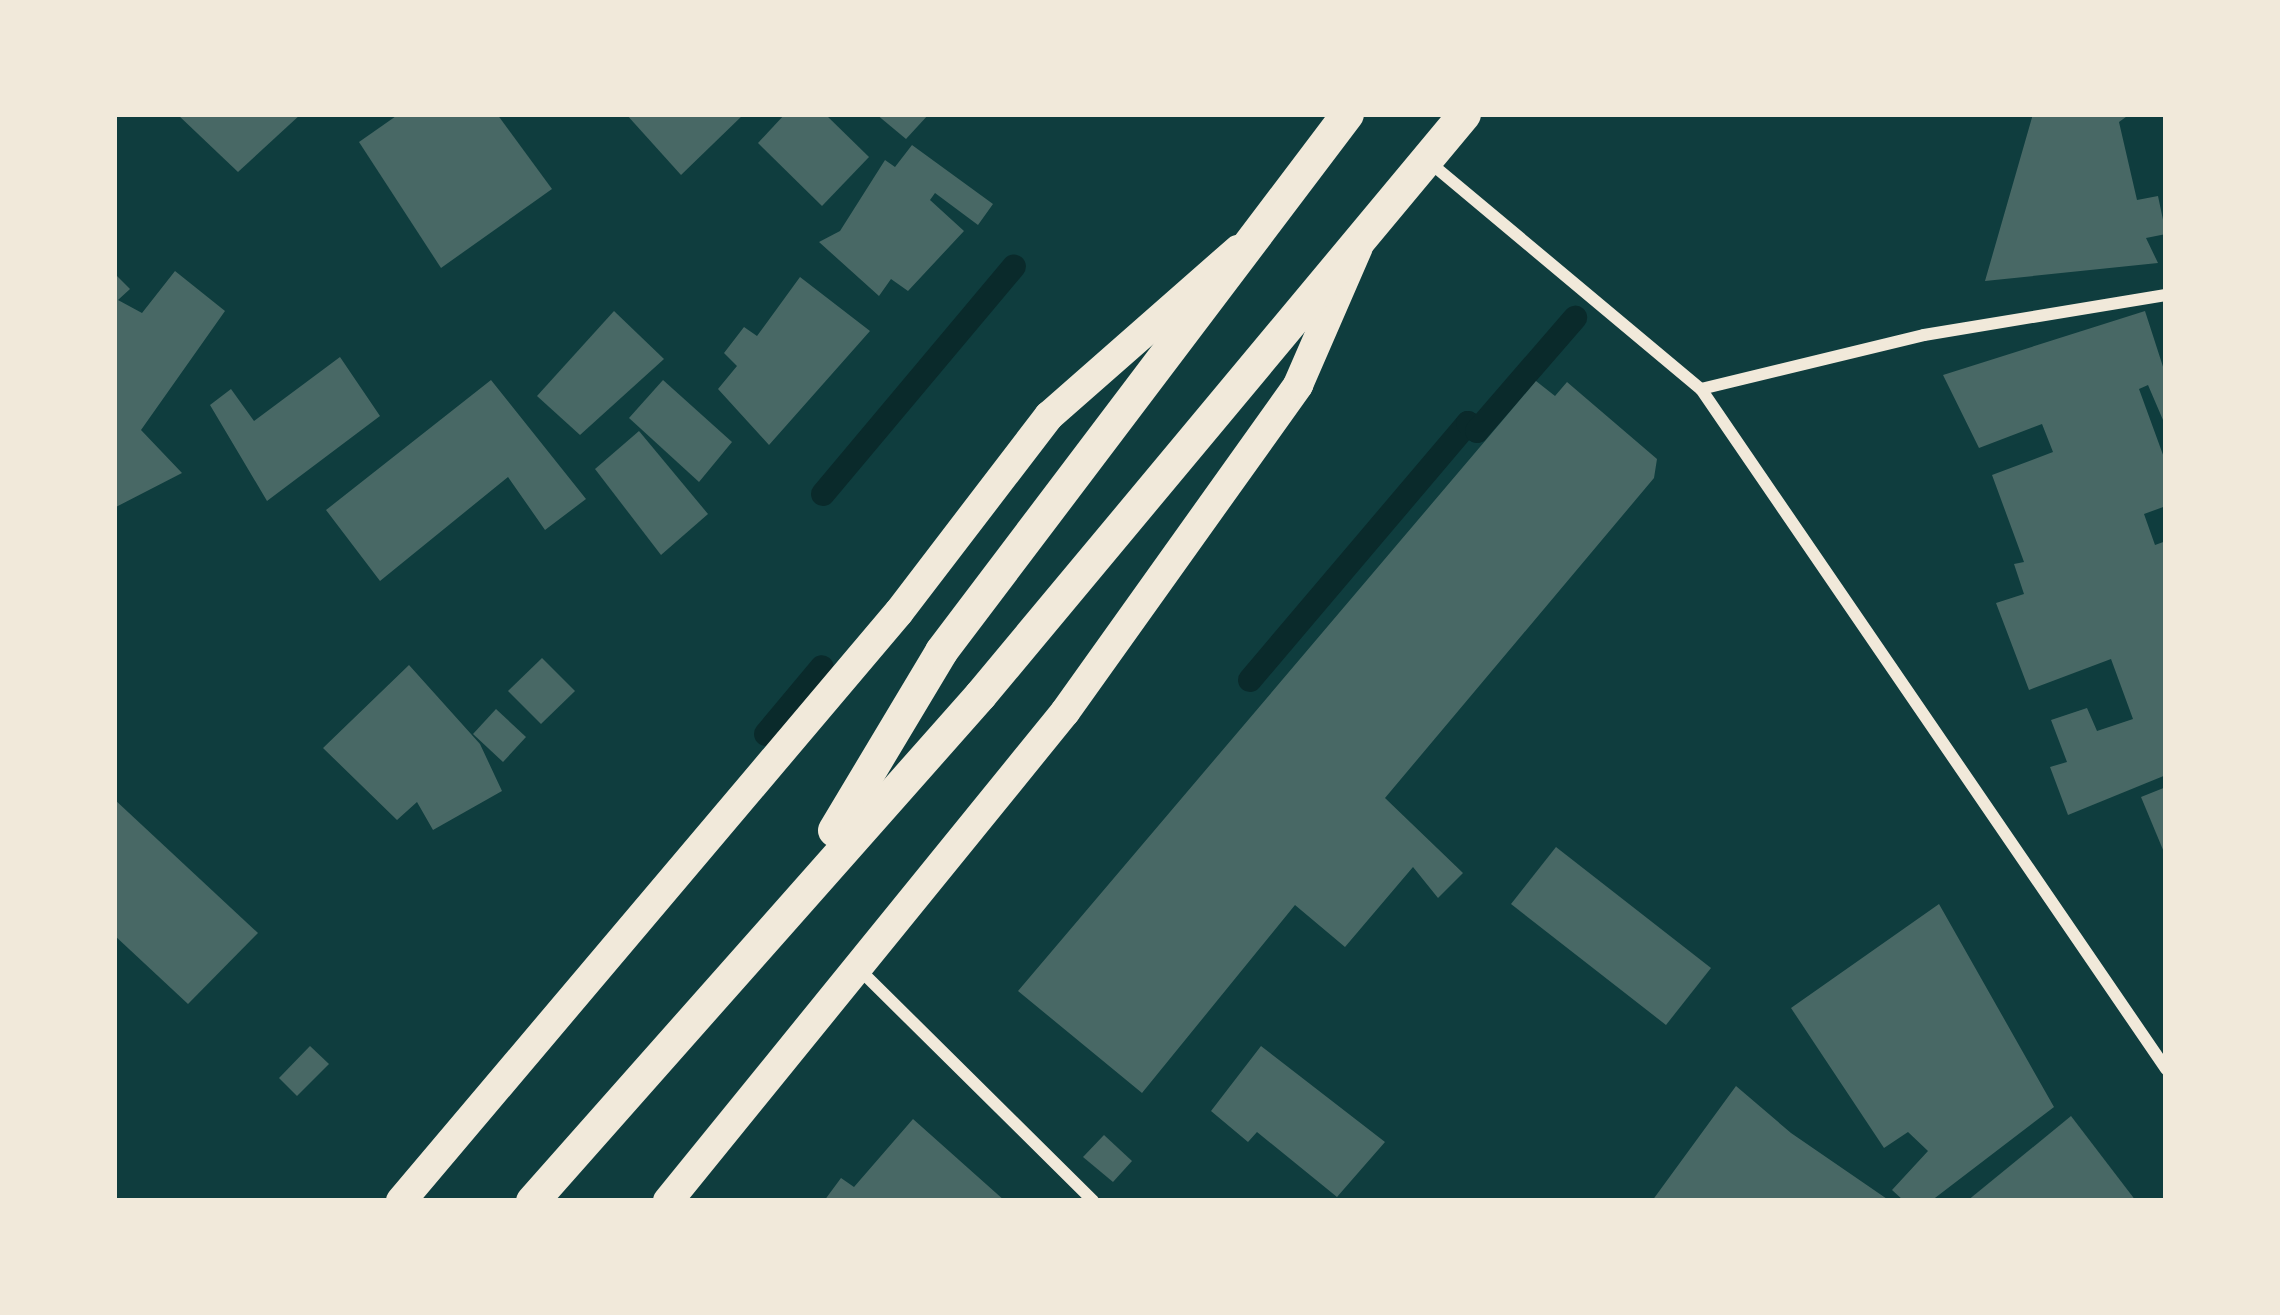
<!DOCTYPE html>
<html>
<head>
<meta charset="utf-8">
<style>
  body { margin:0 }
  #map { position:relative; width:2280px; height:1315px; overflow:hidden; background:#0f3d3e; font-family:Rubik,sans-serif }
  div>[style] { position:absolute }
  .stream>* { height:24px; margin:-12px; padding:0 12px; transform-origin:12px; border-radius:12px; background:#0a2a2b }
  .building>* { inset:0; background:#486865 }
  .minor>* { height:12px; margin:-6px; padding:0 6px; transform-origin:6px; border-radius:6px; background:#f1e9da }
  .primary>* { height:30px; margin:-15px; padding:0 15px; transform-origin:15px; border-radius:15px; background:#f1e9da }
  .trunk>* { height:33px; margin:-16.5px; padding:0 16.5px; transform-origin:16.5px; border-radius:16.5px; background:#f1e9da }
  span { translate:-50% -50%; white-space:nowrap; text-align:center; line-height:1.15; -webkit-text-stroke:12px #f1e9da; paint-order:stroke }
  .frame { position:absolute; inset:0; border:117px solid #f1e9da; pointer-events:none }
</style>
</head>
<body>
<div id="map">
  <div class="stream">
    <div style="left:823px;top:494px;width:297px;rotate:-50deg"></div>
    <div style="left:1250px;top:680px;width:337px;rotate:-49.7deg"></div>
    <div style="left:1468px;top:423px;width:12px;rotate:42deg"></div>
    <div style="left:1477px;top:431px;width:150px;rotate:-49.1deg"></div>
    <div style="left:766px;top:734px;width:87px;rotate:-50.1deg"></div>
  </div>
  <div class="building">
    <div style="clip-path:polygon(177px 114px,301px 114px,238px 172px)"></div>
    <div style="clip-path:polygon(399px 114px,497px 114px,552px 189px,441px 268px,359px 142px)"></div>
    <div style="clip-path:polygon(626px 114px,744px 114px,681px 175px)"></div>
    <div style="clip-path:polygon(785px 114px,825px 114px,869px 157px,822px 206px,758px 143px)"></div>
    <div style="clip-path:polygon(876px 114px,929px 114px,906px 139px)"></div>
    <div style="clip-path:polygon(2033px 114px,2130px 114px,2119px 122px,2137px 200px,2158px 196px,2166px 234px,2146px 238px,2158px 263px,1985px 281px)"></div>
    <div style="clip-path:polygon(912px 145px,993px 204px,978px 225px,935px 193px,930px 200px,964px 231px,908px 291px,891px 279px,879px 296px,819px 242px,840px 231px,885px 160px,895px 167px)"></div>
    <div style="clip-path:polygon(175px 271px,225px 311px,141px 430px,182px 473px,114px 508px,114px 273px,130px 289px,118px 300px,142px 313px)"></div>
    <div style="clip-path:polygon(800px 277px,870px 331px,769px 445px,718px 389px,737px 366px,724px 353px,744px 327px,757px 336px)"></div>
    <div style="clip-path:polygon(614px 311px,664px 359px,580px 435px,537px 396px)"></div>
    <div style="clip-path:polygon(2145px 311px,2166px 376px,2166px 427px,2148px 385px,2139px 389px,2166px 463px,2166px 506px,2144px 514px,2155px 545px,2166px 541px,2166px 775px,2068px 815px,2050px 767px,2067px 762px,2051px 720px,2087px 708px,2097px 731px,2133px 719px,2111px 659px,2029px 690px,1996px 603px,2024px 594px,2014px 564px,2024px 562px,1992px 475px,2053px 452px,2042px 424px,1979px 448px,1943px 375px)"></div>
    <div style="clip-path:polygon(340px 357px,380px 416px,267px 501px,210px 405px,231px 389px,254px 421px)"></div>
    <div style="clip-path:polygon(491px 380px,586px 499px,545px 530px,508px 477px,380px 581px,326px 510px)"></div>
    <div style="clip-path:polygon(663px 380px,732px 442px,699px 482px,629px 418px)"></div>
    <div style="clip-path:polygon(1536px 381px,1555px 396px,1567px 382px,1657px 459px,1654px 478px,1385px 798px,1463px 873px,1438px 898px,1413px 867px,1345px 947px,1295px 905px,1142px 1093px,1018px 991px)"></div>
    <div style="clip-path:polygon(639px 431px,708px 514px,661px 555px,595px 469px)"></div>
    <div style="clip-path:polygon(542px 658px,575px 691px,541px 724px,508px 691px)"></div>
    <div style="clip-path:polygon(409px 665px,480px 744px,502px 791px,433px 830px,417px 802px,397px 820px,323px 748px)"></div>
    <div style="clip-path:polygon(496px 709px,526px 737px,503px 762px,473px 734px)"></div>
    <div style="clip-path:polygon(2166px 787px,2166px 857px,2141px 797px)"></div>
    <div style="clip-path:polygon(114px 799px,258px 933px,188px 1004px,114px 935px)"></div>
    <div style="clip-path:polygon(1556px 847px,1711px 968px,1666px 1025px,1511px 904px)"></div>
    <div style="clip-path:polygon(1939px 904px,2054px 1107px,1931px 1201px,1904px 1201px,1892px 1190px,1928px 1151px,1908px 1132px,1884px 1148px,1791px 1008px)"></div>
    <div style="clip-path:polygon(310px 1046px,329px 1064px,297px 1096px,279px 1078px)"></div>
    <div style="clip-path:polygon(1261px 1046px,1385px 1142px,1337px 1197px,1257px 1132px,1248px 1142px,1211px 1111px)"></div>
    <div style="clip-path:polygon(1736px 1086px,1791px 1133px,1890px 1201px,1652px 1201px)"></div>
    <div style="clip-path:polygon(2071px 1116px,2136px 1201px,1967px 1201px)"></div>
    <div style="clip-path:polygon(913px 1119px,1005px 1201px,824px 1201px,841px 1178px,854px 1187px)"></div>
    <div style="clip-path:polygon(1104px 1135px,1132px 1161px,1113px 1182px,1083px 1157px)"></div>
  </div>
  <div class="minor">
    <div style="left:1428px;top:161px;width:356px;rotate:39.9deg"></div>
    <div style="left:1701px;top:389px;width:824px;rotate:55.63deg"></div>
    <div style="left:1701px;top:389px;width:229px;rotate:-13.6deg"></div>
    <div style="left:1924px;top:335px;width:245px;rotate:-9.4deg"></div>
    <div style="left:863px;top:973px;width:324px;rotate:44.7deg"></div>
  </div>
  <div class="primary">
    <div style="left:401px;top:1201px;width:771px;rotate:-49.79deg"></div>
    <div style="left:899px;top:612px;width:247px;rotate:-52.6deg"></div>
    <div style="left:1049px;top:416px;width:252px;rotate:-41.3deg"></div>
    <div style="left:668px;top:1201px;width:630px;rotate:-50.93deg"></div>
    <div style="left:1065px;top:712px;width:402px;rotate:-54.5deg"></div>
    <div style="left:1298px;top:385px;width:150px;rotate:-66.5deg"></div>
  </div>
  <div class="trunk">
    <div style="left:834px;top:830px;width:209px;rotate:-59.1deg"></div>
    <div style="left:941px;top:651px;width:673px;rotate:-52.91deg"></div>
    <div style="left:532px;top:1201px;width:676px;rotate:-48.48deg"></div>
    <div style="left:980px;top:695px;width:756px;rotate:-50.2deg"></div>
  </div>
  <div class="frame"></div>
</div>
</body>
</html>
